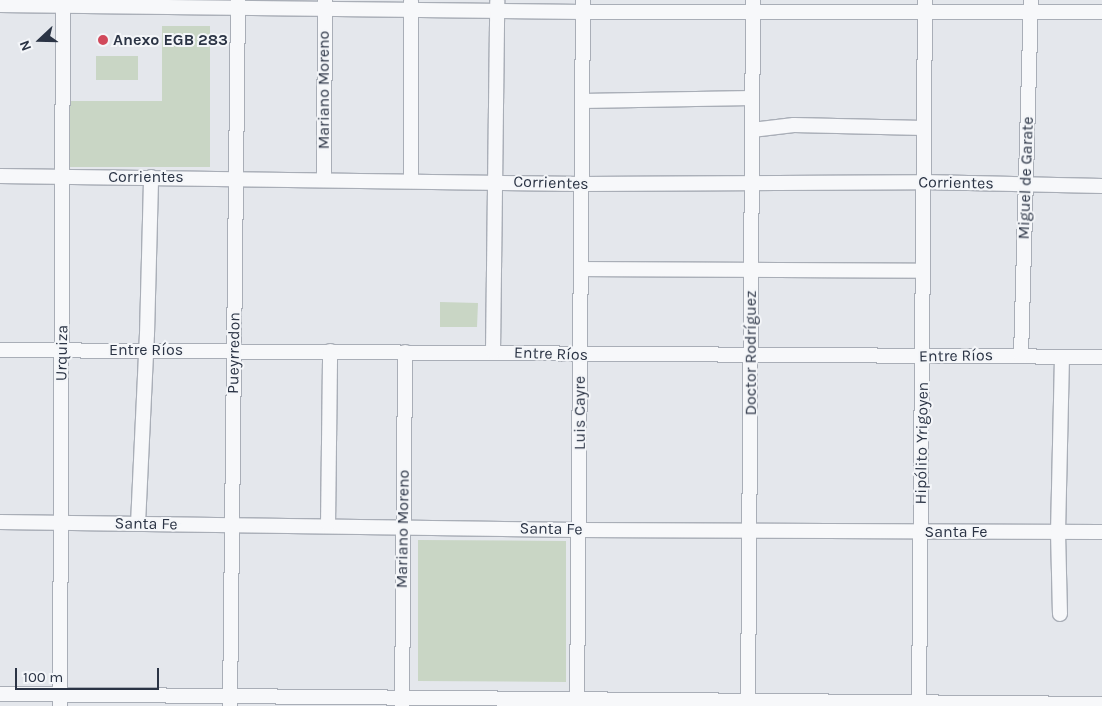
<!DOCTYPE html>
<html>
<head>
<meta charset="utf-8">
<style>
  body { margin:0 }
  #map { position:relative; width:1102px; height:706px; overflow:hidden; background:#e4e7ec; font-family:Karla,sans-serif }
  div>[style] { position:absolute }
  .green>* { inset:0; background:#c9d6c5 }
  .roads { filter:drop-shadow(1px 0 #a9aeb7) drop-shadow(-1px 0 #a9aeb7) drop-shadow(0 1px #a9aeb7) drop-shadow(0 -1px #a9aeb7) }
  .minor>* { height:14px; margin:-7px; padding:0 7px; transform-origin:7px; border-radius:7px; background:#f7f8fa }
  .dots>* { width:14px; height:14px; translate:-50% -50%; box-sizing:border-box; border:2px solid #f4f6f9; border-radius:50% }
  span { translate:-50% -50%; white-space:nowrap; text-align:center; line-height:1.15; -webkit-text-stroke:4px #f4f6f9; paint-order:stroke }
  .poi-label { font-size:16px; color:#2b3445; font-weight:700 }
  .left { translate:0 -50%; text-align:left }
  .street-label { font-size:16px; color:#2b3445 }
  .north { position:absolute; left:15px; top:15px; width:50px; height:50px; -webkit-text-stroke:4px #f4f6f9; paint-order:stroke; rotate:249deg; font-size:14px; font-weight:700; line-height:20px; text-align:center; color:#2b3445 }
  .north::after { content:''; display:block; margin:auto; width:18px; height:22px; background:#2b3445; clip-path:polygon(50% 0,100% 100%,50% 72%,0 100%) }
  .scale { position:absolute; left:15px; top:668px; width:144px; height:22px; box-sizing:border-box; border:2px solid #2b3445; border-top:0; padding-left:6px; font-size:15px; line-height:18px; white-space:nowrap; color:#2b3445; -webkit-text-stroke:4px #f4f6f9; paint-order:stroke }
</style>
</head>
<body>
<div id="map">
  <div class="green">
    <div style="clip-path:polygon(162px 26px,210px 26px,210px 167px,67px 167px,67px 101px,162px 101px)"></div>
    <div style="clip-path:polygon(96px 56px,138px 56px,138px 80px,96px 80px)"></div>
    <div style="clip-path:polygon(440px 302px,478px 303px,477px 327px,440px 327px)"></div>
    <div style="clip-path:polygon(418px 540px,566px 541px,566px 682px,418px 681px)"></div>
  </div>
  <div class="roads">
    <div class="minor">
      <div style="left:0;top:5px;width:583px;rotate:0.69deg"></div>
      <div style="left:583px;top:12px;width:519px"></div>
      <div style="left:582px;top:101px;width:170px;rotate:-1deg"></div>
      <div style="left:752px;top:130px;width:42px;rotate:-6.8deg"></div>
      <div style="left:794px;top:125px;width:130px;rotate:1.3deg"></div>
      <div style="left:0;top:176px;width:582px;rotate:0.79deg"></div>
      <div style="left:582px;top:184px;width:341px;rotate:-0.3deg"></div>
      <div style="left:923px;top:182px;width:179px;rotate:1.3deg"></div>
      <div style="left:324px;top:180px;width:180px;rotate:-89.7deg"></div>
      <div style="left:411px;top:180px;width:179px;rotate:-90deg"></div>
      <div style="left:581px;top:269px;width:342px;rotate:0.3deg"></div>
      <div style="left:0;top:350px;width:1102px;rotate:0.36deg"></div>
      <div style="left:493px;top:352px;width:351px;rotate:-89.3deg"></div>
      <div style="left:1021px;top:356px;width:356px;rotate:-88.4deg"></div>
      <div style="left:0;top:522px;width:579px;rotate:0.79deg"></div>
      <div style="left:579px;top:530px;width:523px;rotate:0.22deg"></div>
      <div style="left:138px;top:524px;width:190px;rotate:-87.3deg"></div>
      <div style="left:147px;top:334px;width:157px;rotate:-88.5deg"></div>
      <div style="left:328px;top:525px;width:174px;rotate:-89.3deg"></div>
      <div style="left:1060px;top:614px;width:81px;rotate:-91.4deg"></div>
      <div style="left:1058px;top:533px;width:176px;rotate:-88.7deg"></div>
      <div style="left:0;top:694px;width:1102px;rotate:0.52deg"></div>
      <div style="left:60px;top:706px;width:706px;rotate:-89.76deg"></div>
      <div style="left:230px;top:706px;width:706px;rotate:-89.35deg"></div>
      <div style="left:402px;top:706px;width:354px;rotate:-89.5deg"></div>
      <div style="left:577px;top:706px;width:706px;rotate:-89.51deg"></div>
      <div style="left:748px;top:706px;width:706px;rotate:-89.59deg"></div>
      <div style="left:919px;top:706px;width:706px;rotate:-89.51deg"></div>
    </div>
  </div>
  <div class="dots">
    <div style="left:103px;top:40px;background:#d1495b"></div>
  </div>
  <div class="poi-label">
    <span class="left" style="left:113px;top:40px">Anexo EGB 283</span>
  </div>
  <div class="street-label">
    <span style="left:324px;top:90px;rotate:-90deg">Mariano Moreno</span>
    <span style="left:146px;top:177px">Corrientes</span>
    <span style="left:1026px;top:178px;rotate:-88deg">Miguel de Garate</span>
    <span style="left:551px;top:183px;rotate:2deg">Corrientes</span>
    <span style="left:956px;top:183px;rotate:1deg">Corrientes</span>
    <span style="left:146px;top:350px">Entre Ríos</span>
    <span style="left:62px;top:353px;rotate:-89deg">Urquiza</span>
    <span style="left:234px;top:353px;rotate:-89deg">Pueyrredon</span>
    <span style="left:751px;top:353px;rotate:-90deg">Doctor Rodríguez</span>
    <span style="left:551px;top:354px;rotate:2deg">Entre Ríos</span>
    <span style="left:956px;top:356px;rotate:-1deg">Entre Ríos</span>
    <span style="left:580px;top:413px;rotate:-90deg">Luis Cayre</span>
    <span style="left:922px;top:443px;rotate:-89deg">Hipólito Yrigoyen</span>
    <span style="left:146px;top:524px;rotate:1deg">Santa Fe</span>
    <span style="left:403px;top:529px;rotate:-89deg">Mariano Moreno</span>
    <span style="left:551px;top:529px;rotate:1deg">Santa Fe</span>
    <span style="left:956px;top:532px">Santa Fe</span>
  </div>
  <div class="north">N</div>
  <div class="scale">100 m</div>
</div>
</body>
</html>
